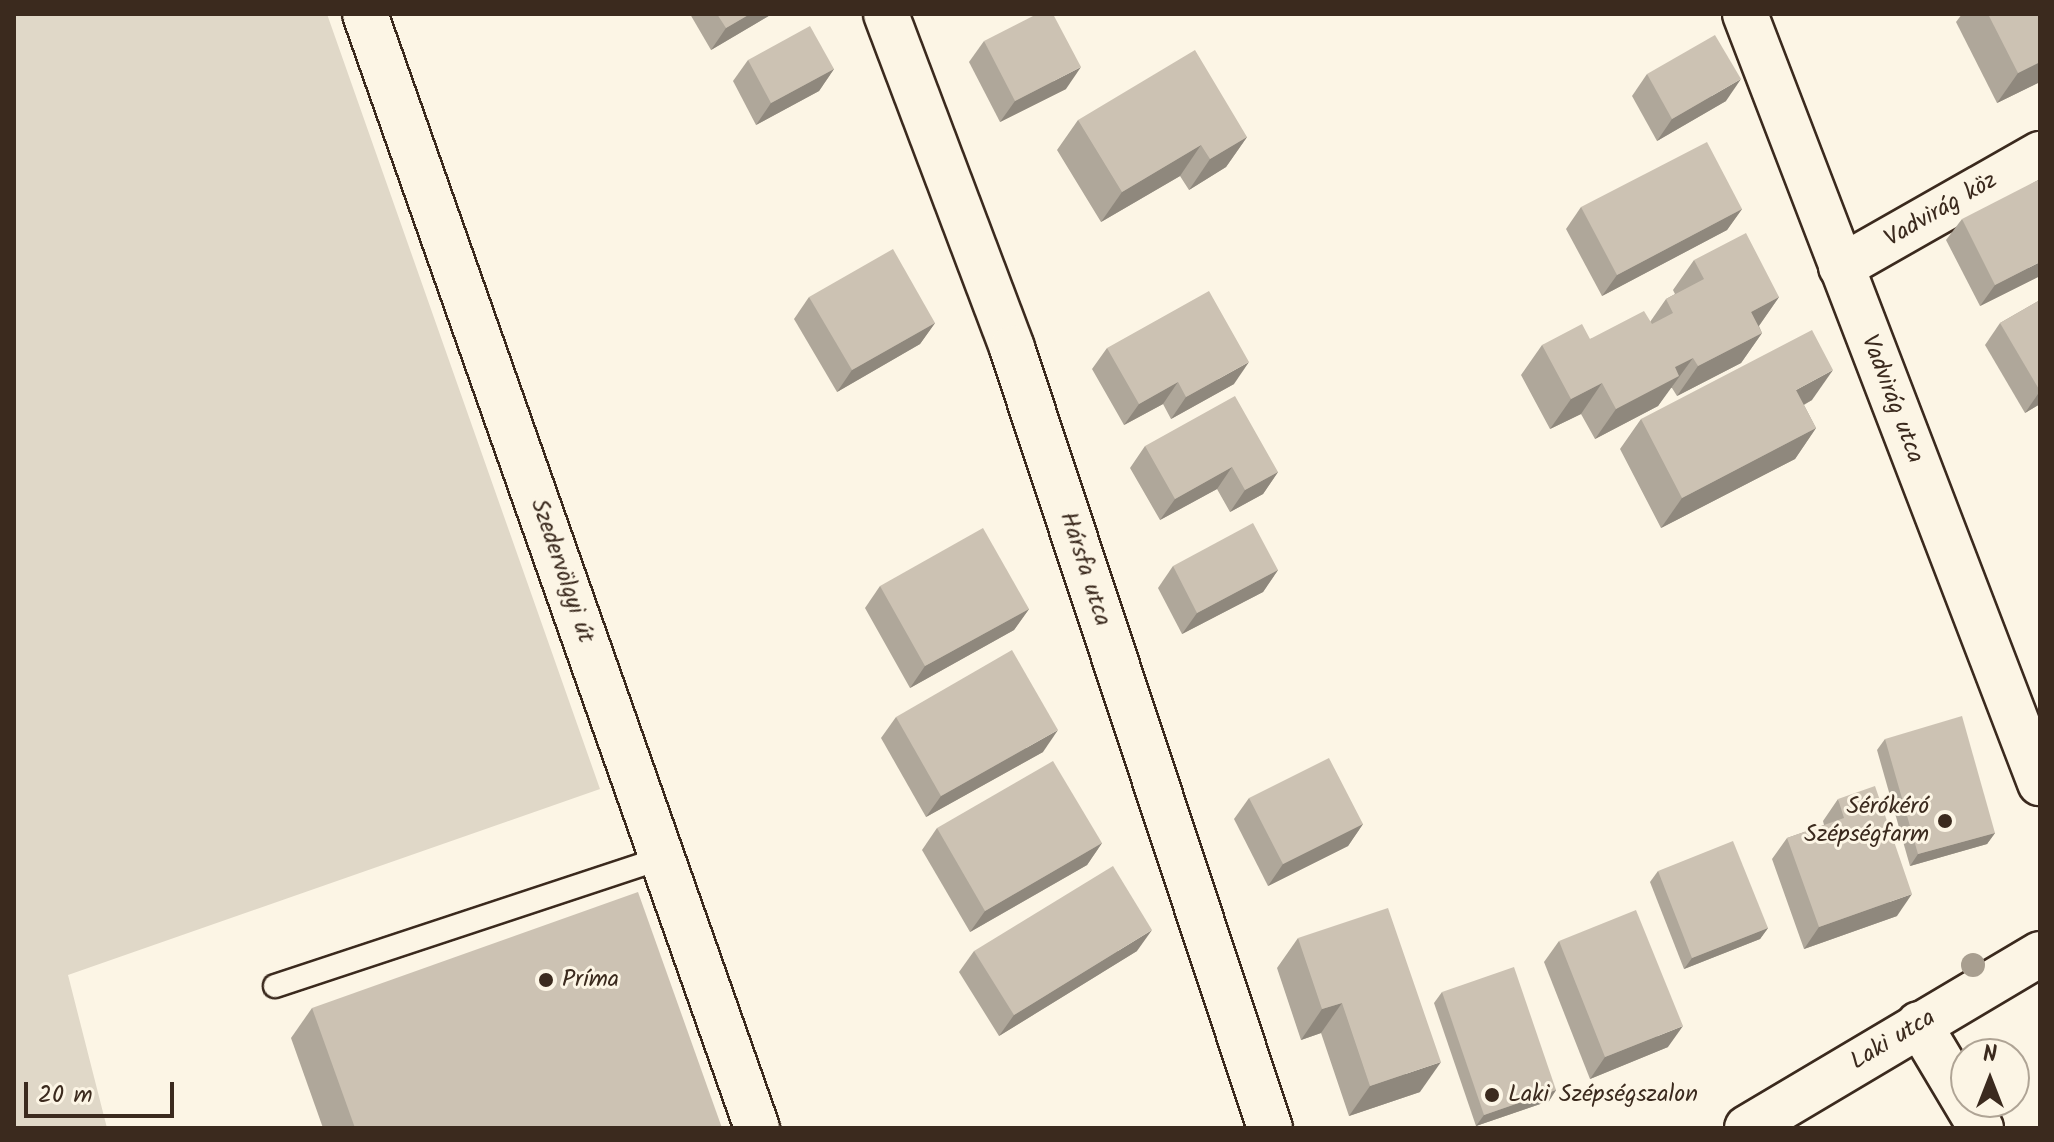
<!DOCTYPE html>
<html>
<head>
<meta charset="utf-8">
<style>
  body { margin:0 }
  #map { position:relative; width:2054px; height:1142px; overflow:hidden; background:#fcf5e5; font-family:Kalam,sans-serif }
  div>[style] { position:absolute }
  .green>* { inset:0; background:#e0d8c8 }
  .roads { filter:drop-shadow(2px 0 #3b2a1e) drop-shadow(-2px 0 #3b2a1e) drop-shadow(0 2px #3b2a1e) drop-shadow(0 -2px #3b2a1e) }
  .lane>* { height:22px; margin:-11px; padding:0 11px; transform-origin:11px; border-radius:11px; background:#fcf5e5 }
  .street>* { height:44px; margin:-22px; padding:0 22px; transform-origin:22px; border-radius:22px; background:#fcf5e5 }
  .trees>* { width:24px; height:24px; margin:-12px; border-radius:50%; background:#a89e8f }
  .wall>* { inset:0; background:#afa79a }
  .shaded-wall>* { inset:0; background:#8f887d }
  .building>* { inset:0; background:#ccc2b3 }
  .dots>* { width:22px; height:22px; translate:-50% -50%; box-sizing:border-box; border:4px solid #fcf5e5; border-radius:50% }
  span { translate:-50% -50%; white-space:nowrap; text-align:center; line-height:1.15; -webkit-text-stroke:6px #fcf5e5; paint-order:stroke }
  .street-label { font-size:24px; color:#3b2a1e }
  .poi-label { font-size:24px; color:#3b2a1e }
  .right { translate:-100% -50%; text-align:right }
  .left { translate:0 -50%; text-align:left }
  .frame { position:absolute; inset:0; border:16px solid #3b2a1e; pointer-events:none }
  .north { position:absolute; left:1950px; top:1038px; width:80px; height:80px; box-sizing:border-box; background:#fcf5e5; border:2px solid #afa495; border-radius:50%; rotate:0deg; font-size:22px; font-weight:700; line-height:32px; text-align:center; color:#3b2a1e }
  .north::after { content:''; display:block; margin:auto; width:28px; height:36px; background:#3b2a1e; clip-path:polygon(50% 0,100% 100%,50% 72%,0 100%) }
  .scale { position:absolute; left:24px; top:1082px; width:150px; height:36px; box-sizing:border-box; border:4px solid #3b2a1e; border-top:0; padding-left:10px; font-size:24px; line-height:28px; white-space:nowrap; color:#3b2a1e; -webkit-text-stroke:6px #fcf5e5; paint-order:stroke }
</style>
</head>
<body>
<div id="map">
  <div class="green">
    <div style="clip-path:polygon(14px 14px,327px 14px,600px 789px,68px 975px,107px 1128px,14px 1128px)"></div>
  </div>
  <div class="roads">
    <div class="lane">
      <div style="left:275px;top:986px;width:409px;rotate:-18.3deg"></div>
    </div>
    <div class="street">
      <div style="left:365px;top:14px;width:1181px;rotate:70.61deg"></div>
      <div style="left:886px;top:14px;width:357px;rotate:69.3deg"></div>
      <div style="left:1012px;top:348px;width:822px;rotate:71.7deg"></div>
      <div style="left:1745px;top:14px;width:824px;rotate:69.01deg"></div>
      <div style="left:1841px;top:267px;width:229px;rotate:-29.6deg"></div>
      <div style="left:1919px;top:1024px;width:121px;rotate:59.2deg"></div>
      <div style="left:1747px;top:1128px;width:341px;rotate:-30.7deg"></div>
    </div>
  </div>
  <div class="trees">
    <div style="left:1973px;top:965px"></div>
  </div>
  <div class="wall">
    <div style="clip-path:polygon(690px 14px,772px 14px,711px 50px)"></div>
    <div style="clip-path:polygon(1962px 14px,2040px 14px,2040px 82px,1997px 103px,1956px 22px)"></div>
    <div style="clip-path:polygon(984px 41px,1066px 89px,1000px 122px,969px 62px)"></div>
    <div style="clip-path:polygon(748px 60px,834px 69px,819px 91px,756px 125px,733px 81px)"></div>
    <div style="clip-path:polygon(1647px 74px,1726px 101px,1657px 141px,1632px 96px)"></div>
    <div style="clip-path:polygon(1078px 120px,1247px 137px,1226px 167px,1189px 190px,1180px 176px,1101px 222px,1057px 150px)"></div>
    <div style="clip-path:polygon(1581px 207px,1742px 209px,1727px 230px,1602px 296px,1566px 229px)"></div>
    <div style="clip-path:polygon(1962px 219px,2040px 276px,1980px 306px,1946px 240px)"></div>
    <div style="clip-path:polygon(1694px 260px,1779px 297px,1759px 326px,1762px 333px,1741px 363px,1677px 396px,1672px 388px,1670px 388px,1658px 406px,1595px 439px,1581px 414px,1550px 429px,1521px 375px,1542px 345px,1590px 339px,1650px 322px,1666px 299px,1675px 294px,1673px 290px)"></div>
    <div style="clip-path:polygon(809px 297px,935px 323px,920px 344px,837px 392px,794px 319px)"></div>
    <div style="clip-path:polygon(2040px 300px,2040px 404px,2025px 413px,1985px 345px,2000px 323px)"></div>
    <div style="clip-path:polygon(1107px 348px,1234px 384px,1171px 419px,1163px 404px,1124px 425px,1092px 369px)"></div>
    <div style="clip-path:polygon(1812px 400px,1804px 405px,1816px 428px,1795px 459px,1661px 528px,1620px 449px,1641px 419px)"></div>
    <div style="clip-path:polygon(1145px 446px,1278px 472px,1263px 494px,1230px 512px,1217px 489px,1160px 520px,1130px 468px)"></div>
    <div style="clip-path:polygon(1173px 566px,1278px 570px,1263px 592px,1182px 634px,1158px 588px)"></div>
    <div style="clip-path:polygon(880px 586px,1029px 609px,1014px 630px,910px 688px,865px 608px)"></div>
    <div style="clip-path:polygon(896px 717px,1043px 752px,926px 817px,881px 738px)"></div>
    <div style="clip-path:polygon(1885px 739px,1995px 833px,1987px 844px,1910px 866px,1877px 750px)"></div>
    <div style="clip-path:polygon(1249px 798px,1363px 824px,1348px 846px,1268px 886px,1234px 819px)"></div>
    <div style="clip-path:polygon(1838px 799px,1897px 916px,1804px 949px,1772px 859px,1787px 838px,1824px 825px,1823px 821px)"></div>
    <div style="clip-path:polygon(937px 828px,1102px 843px,1087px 865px,970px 932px,922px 850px)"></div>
    <div style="clip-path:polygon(1658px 871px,1768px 928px,1760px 939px,1684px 969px,1650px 882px)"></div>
    <div style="clip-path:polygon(1298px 938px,1420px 1092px,1349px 1116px,1321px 1033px,1301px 1040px,1277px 968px)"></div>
    <div style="clip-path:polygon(1559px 941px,1668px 1047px,1590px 1079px,1544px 962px)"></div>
    <div style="clip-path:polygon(974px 951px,1137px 951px,999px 1036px,959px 972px)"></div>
    <div style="clip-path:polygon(1442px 992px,1556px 1090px,1549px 1101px,1476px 1126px,1434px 1003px)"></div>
    <div style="clip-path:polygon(312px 1008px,722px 1128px,323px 1128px,291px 1038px)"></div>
  </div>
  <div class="shaded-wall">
    <div style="clip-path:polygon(750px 14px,772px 14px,711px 50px,726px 28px)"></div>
    <div style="clip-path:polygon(2040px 62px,2040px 82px,1997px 103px,2018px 73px)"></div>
    <div style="clip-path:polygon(1081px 67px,1066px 89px,1000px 122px,1015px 101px)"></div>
    <div style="clip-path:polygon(834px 69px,819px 91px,756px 125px,771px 103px)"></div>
    <div style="clip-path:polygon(1741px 79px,1726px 101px,1657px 141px,1672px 119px)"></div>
    <div style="clip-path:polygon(1247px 137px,1226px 167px,1189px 190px,1210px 159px)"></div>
    <div style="clip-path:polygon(1201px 145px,1180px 176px,1101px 222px,1122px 192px)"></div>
    <div style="clip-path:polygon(1742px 209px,1727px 230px,1602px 296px,1617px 275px)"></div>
    <div style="clip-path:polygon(2040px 262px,2040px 276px,1980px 306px,1995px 285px)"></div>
    <div style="clip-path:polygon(1779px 297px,1758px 327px,1751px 312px)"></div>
    <div style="clip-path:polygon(935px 323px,920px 344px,837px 392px,852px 370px)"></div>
    <div style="clip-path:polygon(1762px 333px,1741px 363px,1677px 396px,1698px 366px)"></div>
    <div style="clip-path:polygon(1693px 358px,1658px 406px,1595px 439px,1616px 409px,1675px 367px)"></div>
    <div style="clip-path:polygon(1249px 362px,1234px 384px,1171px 419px,1186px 397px)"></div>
    <div style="clip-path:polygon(1833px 370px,1812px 400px,1775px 420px,1796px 390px)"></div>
    <div style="clip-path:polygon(1178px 382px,1163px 404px,1124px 425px,1139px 404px)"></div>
    <div style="clip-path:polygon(1602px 383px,1581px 414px,1550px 429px,1571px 399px)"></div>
    <div style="clip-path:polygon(2040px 391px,2040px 404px,2025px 413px)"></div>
    <div style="clip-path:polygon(1816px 428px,1795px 459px,1661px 528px,1682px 498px)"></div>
    <div style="clip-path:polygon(1232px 467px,1217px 489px,1160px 520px,1175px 499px)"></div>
    <div style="clip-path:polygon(1278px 472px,1263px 494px,1230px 512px,1245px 490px)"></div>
    <div style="clip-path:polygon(1278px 570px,1263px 592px,1182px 634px,1197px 613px)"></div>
    <div style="clip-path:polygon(1029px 609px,1014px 630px,910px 688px,925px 666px)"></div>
    <div style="clip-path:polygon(1058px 730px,1043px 752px,926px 817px,941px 796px)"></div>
    <div style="clip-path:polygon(1363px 824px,1348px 846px,1268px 886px,1283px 864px)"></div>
    <div style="clip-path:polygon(1995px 833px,1987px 844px,1910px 866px,1918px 854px)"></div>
    <div style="clip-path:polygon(1102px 843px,1087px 865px,970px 932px,985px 911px)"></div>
    <div style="clip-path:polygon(1912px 894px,1897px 916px,1804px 949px,1819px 927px)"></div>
    <div style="clip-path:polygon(1768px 928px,1760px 939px,1684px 969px,1692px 958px)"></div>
    <div style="clip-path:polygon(1152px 930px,1137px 951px,999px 1036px,1014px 1015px)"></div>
    <div style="clip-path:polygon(1342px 1003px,1321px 1033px,1301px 1040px,1322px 1009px)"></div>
    <div style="clip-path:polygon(1683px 1026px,1668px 1047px,1590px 1079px,1605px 1057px)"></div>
    <div style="clip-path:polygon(1441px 1062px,1420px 1092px,1349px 1116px,1370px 1086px)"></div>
    <div style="clip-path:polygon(1556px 1090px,1549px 1101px,1476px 1126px,1484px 1115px)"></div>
  </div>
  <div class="building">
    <div style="clip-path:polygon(717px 14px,750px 14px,726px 28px)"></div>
    <div style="clip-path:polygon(1037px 14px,1053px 14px,1081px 67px,1015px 101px,984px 41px)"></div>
    <div style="clip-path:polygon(1988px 14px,2040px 14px,2040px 62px,2018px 73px)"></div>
    <div style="clip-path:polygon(810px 26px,834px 69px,771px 103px,748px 60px)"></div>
    <div style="clip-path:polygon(1715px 35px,1741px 79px,1672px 119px,1647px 74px)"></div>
    <div style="clip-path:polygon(1195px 50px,1247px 137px,1210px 159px,1201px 145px,1122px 192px,1078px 120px)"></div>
    <div style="clip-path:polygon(1707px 142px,1742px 209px,1617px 275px,1581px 207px)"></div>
    <div style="clip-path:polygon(2040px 179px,2040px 262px,1995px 285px,1962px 219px)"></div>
    <div style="clip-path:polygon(1746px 233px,1779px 297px,1751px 312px,1762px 333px,1698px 366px,1693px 358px,1675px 367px,1679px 376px,1616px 409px,1602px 383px,1571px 399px,1542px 345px,1582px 324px,1590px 339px,1644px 311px,1652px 324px,1673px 313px,1666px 299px,1704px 279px,1694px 260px)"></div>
    <div style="clip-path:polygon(893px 249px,935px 323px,852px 370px,809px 297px)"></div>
    <div style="clip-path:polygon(1209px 291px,1249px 362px,1186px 397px,1178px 382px,1139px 404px,1107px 348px)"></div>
    <div style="clip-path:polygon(2040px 300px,2040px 391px,2000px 323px)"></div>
    <div style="clip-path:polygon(1812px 330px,1833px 370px,1796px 390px,1816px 428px,1682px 498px,1641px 419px)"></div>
    <div style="clip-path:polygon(1235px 396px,1278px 472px,1245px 490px,1232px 467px,1175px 499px,1145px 446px)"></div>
    <div style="clip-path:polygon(1253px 523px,1278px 570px,1197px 613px,1173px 566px)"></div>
    <div style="clip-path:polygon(983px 528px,1029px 609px,925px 666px,880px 586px)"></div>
    <div style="clip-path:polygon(1012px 650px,1058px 730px,941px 796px,896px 717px)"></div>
    <div style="clip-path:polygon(1962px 716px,1995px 833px,1918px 854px,1885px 739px)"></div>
    <div style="clip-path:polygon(1329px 758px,1363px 824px,1283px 864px,1249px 798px)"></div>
    <div style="clip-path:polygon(1053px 761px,1102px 843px,985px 911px,937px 828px)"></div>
    <div style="clip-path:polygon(1875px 786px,1912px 894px,1819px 927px,1787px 838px,1844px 818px,1838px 799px)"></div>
    <div style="clip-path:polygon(1733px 841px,1768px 928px,1692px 958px,1658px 871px)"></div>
    <div style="clip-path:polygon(1113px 866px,1152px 930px,1014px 1015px,974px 951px)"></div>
    <div style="clip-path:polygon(638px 892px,722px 1128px,355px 1128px,312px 1008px)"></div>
    <div style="clip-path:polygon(1388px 908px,1441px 1062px,1370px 1086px,1342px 1003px,1322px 1009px,1298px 938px)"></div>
    <div style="clip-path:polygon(1636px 910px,1683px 1026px,1605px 1057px,1559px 941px)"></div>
    <div style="clip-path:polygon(1514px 967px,1556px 1090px,1484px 1115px,1442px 992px)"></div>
  </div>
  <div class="dots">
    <div style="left:1945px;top:821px;background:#3b2a1e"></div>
    <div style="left:546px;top:980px;background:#3b2a1e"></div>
    <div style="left:1492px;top:1095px;background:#3b2a1e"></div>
  </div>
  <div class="street-label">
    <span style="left:1941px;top:210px;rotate:-30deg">Vadvirág köz</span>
    <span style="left:1892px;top:399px;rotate:69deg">Vadvirág utca</span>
    <span style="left:1085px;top:569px;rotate:72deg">Hársfa utca</span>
    <span style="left:562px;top:571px;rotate:71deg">Szedervölgyi út</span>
    <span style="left:1893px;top:1040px;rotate:-31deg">Laki utca</span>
  </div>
  <div class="poi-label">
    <span class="right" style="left:1929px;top:821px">Sérókéró<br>Szépségfarm</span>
    <span class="left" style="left:562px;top:980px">Príma</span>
    <span class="left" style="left:1508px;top:1095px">Laki Szépségszalon</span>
  </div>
  <div class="frame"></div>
  <div class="north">N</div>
  <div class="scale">20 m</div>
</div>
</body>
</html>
